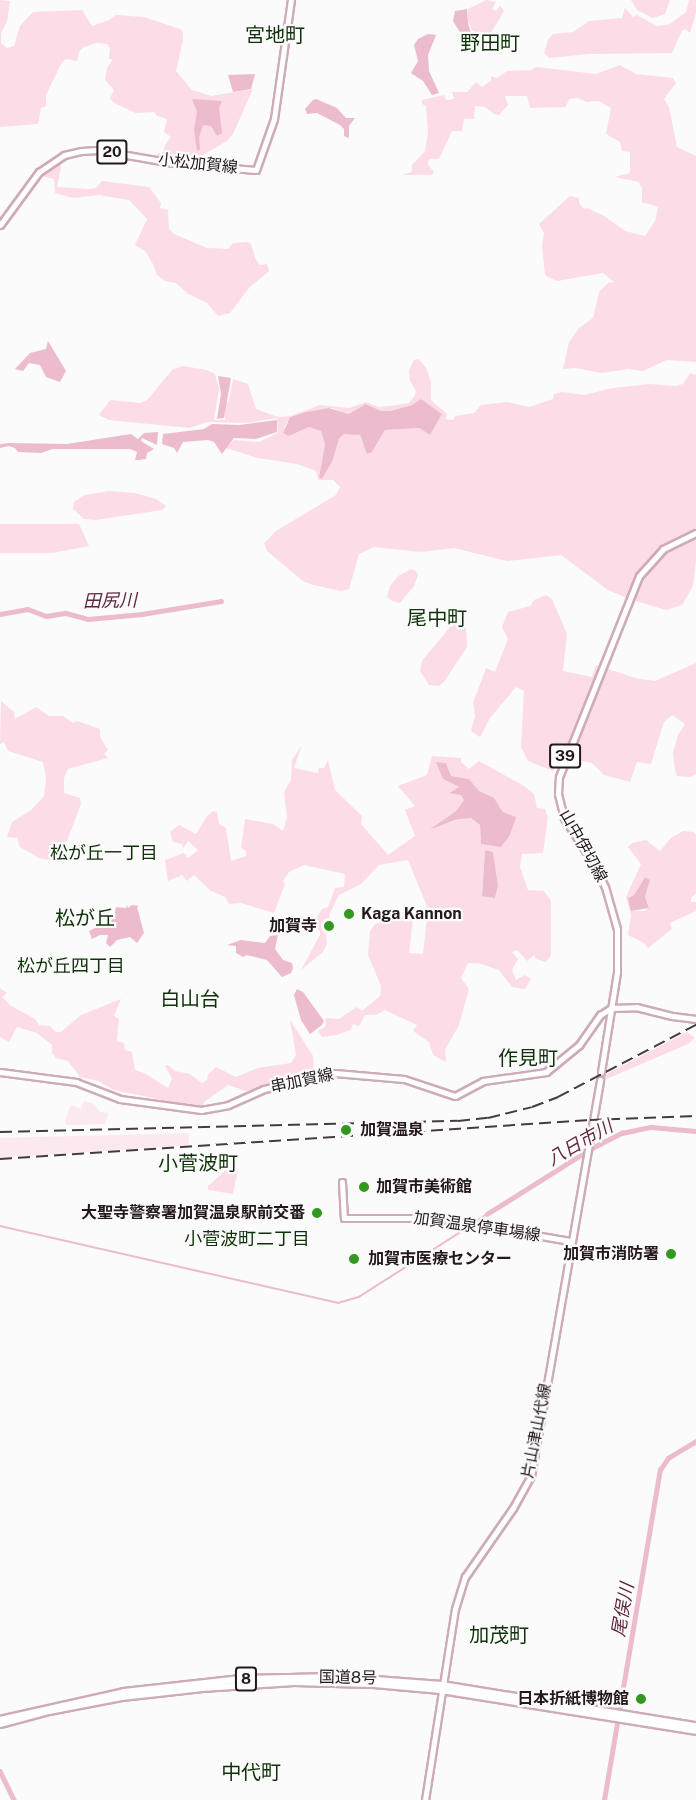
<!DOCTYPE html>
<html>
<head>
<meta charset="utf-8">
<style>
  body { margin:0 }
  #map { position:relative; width:696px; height:1800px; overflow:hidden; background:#fbfbfb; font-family:"Public Sans","Noto Sans JP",sans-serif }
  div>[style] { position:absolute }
  .built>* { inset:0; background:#fbe9ef }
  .green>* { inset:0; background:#fcdce7 }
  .water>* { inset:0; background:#ecbbcd }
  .stream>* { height:1.5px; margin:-0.75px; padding:0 0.75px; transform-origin:0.75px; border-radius:0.75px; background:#ecbbcd }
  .river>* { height:4.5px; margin:-2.25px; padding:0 2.25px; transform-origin:2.25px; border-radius:2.25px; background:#ecbbcd }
  .roads { filter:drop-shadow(2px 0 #ceabb8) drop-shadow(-2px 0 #ceabb8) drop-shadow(0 2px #ceabb8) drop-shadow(0 -2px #ceabb8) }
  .major>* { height:5px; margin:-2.5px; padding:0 2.5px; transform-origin:2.5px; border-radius:2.5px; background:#fff }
  .highway>* { height:6px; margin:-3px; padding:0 3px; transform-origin:3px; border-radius:3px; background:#fff }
  .rail>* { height:1.5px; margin-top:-0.75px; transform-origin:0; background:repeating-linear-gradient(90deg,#453b3f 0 12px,transparent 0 18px) }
  .dots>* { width:16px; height:16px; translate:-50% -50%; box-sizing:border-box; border:3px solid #fbfbfb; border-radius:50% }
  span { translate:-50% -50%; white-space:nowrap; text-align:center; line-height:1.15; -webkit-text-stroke:4.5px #fbfbfb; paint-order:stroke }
  .shield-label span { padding:2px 4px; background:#fbfbfb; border:2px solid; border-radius:4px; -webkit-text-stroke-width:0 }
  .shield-label { font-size:15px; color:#24181c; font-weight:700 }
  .street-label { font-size:16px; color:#24181c }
  .poi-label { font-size:16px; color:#24181c; font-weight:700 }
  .left { translate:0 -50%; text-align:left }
  .right { translate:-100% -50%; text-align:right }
  .water-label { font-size:18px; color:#602640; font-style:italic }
  .neighbourhood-label { font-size:18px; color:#0e3208 }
  .quarter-label { font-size:20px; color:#0e3208 }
</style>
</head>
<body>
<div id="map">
  <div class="built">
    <div style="clip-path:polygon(84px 1101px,94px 1104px,100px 1112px,108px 1113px,105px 1124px,66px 1125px,65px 1120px,71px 1105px,81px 1109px)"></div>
    <div style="clip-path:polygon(189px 1133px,189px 1145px,0 1158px,0 1138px)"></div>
  </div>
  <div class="green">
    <div style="clip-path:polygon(0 0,10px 1px,7px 22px,1px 33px,1px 43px,7px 48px,14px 46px,20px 26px,33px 12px,82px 10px,92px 26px,109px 20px,116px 15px,144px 17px,180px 29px,183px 32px,183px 40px,176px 71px,192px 90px,211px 96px,253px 89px,233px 134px,227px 141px,191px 162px,156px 157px,158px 153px,163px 153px,165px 145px,171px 137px,164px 132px,167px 119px,157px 116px,154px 112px,136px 113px,114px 103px,110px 98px,114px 90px,105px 80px,107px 68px,113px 59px,109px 59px,110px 48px,107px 44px,96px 43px,84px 47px,79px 52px,77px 61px,66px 59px,62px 62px,46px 95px,46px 106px,41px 108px,38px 124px,0 127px)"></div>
    <div style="clip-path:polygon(486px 0,496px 2px,492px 9px,496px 11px,500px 6px,504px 11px,489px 36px,484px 32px,478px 33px,472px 30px,468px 21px,468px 9px)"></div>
    <div style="clip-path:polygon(631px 0,670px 0,665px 14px,653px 18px,637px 10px)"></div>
    <div style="clip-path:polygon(689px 0,696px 0,696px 13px,690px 33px,685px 29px,682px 31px,672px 53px,589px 54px,549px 58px,544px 53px,548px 40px,553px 34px,573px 32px,589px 21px,622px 18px,625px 8px,633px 17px,637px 15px,657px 26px,670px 24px,686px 12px)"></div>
    <div style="clip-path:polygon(620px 65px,636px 74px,673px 78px,676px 83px,664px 99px,669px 107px,677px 147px,696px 156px,696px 362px,667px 360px,643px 371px,628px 369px,602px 373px,575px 368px,563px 369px,569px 342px,579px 328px,593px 318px,599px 292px,608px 283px,614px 282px,603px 273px,557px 281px,548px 277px,545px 275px,542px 246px,544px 233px,539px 224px,570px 196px,579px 198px,579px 203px,584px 209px,587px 208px,604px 216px,625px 231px,645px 236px,655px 221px,658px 207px,642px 202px,642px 189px,639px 182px,615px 177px,630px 173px,630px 152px,622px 151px,620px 142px,606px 134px,611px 108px,599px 101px,587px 102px,577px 98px,569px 99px,566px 107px,530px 108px,527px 96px,505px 96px,508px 105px,499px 115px,494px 114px,485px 107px,475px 106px,474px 119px,464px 119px,462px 131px,452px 131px,439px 159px,430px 159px,427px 164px,434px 172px,432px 175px,402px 175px,412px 172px,412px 165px,425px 151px,428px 132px,426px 106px,422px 104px,422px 100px,444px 95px,446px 100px,451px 100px,454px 98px,452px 92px,467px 92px,476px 82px,482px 87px,491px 81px,491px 76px,497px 78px,507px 71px,531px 70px,537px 67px,596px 74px)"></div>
    <div style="clip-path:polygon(59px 160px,61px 167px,57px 187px,90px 189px,96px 188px,102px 181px,149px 187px,161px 203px,160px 208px,168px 210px,169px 229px,174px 234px,207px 248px,228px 249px,233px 243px,248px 242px,251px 244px,256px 260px,260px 265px,267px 264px,269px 271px,249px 288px,230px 313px,218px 316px,207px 303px,188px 294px,176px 283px,165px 281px,157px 275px,153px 264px,145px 251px,135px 245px,147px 219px,129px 200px,99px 195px,74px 198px,55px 193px,54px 179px,40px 176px)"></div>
    <div style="clip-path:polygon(evenodd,419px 359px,426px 368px,431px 382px,431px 400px,447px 414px,445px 419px,453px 420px,455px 416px,474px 413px,481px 405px,507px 402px,529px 407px,553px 399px,554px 394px,562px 392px,584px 395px,613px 388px,650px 384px,675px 386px,683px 384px,690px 373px,696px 375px,696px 561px,693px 586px,682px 605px,666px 610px,629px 599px,608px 590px,561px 555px,507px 561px,454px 548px,421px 552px,374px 547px,359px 554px,349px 589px,341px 591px,313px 585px,303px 581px,267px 551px,264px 543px,276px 531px,336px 495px,340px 487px,333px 480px,318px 480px,316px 471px,297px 464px,258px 458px,226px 448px,234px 440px,259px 442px,278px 433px,277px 418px,246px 423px,207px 422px,190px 428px,109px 420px,99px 415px,110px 400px,140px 403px,147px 400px,173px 369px,183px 366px,207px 370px,215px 374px,219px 389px,214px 420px,225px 420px,224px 408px,229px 400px,233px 379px,248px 384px,256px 409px,278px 417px,290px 416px,320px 405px,349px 408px,366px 402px,379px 407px,398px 405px,409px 403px,415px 395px,416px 391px,410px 381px,409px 370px,414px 360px,419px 359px,421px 399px,442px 414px,430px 435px,419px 428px,385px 430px,372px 452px,363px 444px,359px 434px,344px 434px,339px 439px,332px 462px,323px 478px,319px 477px,325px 444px,323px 434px,319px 429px,309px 427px,289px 436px,284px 427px,291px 416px,321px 409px,333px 408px,346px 414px,367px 404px,381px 411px,390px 411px,412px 405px,421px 399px)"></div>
    <div style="clip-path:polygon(109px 491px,135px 493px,156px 499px,166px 506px,162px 510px,96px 520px,84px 519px,73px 509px,74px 502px,85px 495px)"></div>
    <div style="clip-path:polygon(0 524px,79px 524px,89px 546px,53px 553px,0 553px)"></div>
    <div style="clip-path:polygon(411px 569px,416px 571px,418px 575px,414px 586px,400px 603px,392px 601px,387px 597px,390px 586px,398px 576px)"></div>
    <div style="clip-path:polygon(546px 595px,552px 599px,567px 634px,563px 671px,592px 677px,596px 665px,635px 678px,655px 681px,696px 663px,696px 774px,690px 777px,677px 776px,675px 770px,673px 753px,678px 735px,685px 724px,672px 715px,664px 722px,651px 764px,637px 762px,630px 782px,604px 775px,592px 763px,569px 758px,565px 753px,561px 753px,553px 771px,528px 761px,521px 747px,524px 691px,516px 687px,490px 718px,480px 737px,471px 731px,475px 716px,473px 703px,486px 668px,495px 672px,508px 639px,502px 627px,508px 612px,530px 606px,534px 600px)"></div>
    <div style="clip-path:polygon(459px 623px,466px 627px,467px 647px,444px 682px,439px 686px,429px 685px,420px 671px,422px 661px,450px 627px)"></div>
    <div style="clip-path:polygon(1px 701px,14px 712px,15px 719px,36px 707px,49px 716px,63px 716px,73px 723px,77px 721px,100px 729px,100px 737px,108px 750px,104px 754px,108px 758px,68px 769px,64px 778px,64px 793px,80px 798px,81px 804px,64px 849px,64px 863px,39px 858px,20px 847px,17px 838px,7px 837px,12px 822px,31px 810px,44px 796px,46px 779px,43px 762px,8px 751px,4px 742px,0 744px)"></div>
    <div style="clip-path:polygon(evenodd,302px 745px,294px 768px,318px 773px,319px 768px,324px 768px,328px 760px,335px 790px,362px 816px,361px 824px,388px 855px,415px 836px,405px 810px,415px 806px,398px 786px,427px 775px,432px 756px,461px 758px,461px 762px,469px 769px,479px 761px,524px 786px,534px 794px,537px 808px,545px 809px,548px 817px,543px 853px,522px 854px,520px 867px,528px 890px,544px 891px,551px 901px,551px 955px,546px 962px,536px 959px,534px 955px,527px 961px,517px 950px,512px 952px,518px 959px,512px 970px,516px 980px,525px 975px,531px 979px,525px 989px,512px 987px,499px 970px,478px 963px,468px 963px,461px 978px,469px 989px,459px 1025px,445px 1050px,446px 1062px,433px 1055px,429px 1042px,413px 1031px,417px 1025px,385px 1010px,376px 1015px,365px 1015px,359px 1026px,353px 1024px,351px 1030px,336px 1035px,322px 1037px,318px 1031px,326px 1026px,325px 1018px,339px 1019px,357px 1007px,362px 1011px,380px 996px,381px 986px,368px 955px,370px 931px,375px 924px,414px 911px,409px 953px,423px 954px,428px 909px,408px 860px,379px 865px,361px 884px,339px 895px,329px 915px,331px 923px,328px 921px,323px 931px,326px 934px,327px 944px,323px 952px,301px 970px,320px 935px,320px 931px,311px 926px,322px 909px,328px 907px,335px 888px,344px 887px,345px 874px,304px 865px,289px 872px,283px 881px,285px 884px,274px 913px,241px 903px,229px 904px,225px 897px,211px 891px,194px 875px,187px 881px,182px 875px,168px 881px,165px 860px,184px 853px,188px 858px,198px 850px,188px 841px,183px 848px,182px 844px,173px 842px,170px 832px,179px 825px,196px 834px,207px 816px,213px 811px,217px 812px,219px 824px,226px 828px,231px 861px,246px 856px,246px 851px,241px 848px,245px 819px,273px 824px,283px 831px,287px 818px,284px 792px,291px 780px,292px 760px,302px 745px,437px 762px,446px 763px,451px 776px,469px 779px,479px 791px,494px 798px,503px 812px,515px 817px,510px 835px,501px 846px,481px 844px,480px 825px,471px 818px,453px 821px,429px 830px,456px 811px,464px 800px,461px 795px,450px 792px,459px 787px,443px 779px,437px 762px,302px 745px,485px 850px,493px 852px,498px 888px,495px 898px,482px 895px,485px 850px)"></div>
    <div style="clip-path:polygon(evenodd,683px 831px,693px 832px,696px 835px,696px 893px,691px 898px,691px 902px,696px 902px,696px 911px,670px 923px,672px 929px,648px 948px,644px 943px,628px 935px,631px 915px,626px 897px,641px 864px,628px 847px,632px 843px,646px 840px,660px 851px,671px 838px,683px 831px,645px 877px,650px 880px,645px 897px,649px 907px,645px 911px,632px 911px,629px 897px,634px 895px,645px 877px)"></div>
    <div style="clip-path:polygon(0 988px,7px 993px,2px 997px,10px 1005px,35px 1019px,39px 1025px,50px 1026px,56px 1032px,61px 1032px,81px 1015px,121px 999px,114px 1016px,119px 1019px,117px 1041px,124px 1043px,125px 1050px,132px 1052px,135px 1070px,144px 1073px,168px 1088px,172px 1079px,165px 1066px,168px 1065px,175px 1071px,190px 1074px,202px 1083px,207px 1080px,208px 1075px,216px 1067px,236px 1077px,258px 1068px,291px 1063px,296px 1055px,290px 1020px,313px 1056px,314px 1072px,309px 1077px,246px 1091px,228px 1085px,204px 1102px,202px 1108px,114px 1090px,98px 1081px,80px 1077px,68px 1061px,56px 1058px,52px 1053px,52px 1045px,37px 1033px,17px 1027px,9px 1042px,0 1037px)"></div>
    <div style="clip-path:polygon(687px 1032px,695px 1038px,688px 1044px,604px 1080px,605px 1075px)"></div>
    <div style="clip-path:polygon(229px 1167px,238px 1169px,233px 1194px,208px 1190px,208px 1186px)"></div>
  </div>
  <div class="water">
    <div style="clip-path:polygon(467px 9px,468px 23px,473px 40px,461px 34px,453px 21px,455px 11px)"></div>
    <div style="clip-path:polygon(428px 34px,436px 35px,428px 55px,429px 71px,439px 93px,432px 95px,423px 81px,411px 73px,418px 61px,414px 45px,418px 39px)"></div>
    <div style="clip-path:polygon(255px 74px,251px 89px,233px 92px,228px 75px)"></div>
    <div style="clip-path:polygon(192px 99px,222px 101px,219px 108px,222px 133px,217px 136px,211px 126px,203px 125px,199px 137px,200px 149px,197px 151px,194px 129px,197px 112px)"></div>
    <div style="clip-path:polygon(316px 99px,337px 108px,346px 118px,355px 118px,349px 126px,349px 138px,344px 136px,344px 129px,340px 125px,317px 113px,307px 114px,305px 109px,313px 100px)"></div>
    <div style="clip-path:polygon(48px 341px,66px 371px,60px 382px,46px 377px,40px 365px,29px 363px,23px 371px,15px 369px,30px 353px,46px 349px)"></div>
    <div style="clip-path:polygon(218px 376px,231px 378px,224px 418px,217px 419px,221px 394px)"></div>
    <div style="clip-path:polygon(421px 399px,442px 414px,430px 435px,419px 428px,385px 430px,372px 452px,367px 454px,360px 435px,344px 434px,339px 439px,332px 462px,322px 479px,319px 477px,325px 444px,321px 431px,309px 427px,289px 436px,283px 433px,290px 417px,306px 412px,329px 408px,348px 414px,366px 404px,381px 411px,390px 411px,412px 405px)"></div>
    <div style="clip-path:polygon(277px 420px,277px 432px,256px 439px,234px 438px,222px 454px,214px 442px,208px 440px,183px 442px,177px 453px,174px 448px,162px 444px,163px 434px,204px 429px,212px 424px,239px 425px)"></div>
    <div style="clip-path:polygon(158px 432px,157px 445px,142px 438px,141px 441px,154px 449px,147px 453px,146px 459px,139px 460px,135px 460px,137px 452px,130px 449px,53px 449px,41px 453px,18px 452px,15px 448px,9px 446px,0 448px,0 444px,9px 443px,67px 444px,131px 434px,138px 439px,144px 433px)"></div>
    <div style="clip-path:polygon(436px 762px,446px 763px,451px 776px,469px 779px,479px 791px,494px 798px,503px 812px,516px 817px,510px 835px,501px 847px,481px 844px,480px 825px,471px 818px,455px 820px,429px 830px,456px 811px,464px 800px,461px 795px,449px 793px,459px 787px,443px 779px)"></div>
    <div style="clip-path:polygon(485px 850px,493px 852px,498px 886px,495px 898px,482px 896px)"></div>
    <div style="clip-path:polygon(645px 877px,650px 880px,645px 897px,649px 908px,631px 911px,628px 898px,634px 895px)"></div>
    <div style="clip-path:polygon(127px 905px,128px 908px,132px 905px,139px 906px,137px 907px,144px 933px,137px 943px,130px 937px,117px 940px,110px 947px,106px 943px,108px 935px,100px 935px,92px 939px,89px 931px,113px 919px,116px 907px,126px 908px)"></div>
    <div style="clip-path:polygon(278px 935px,275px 949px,283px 960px,292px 963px,293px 968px,291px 973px,282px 977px,267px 960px,247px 955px,243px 957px,236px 953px,236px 946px,227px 945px,241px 940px,265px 943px,270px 936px)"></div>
    <div style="clip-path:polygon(297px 989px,303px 992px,324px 1021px,322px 1025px,310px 1034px,301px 1020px,294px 995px)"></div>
  </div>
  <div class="stream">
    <div style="left:474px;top:1223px;width:16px;rotate:-35deg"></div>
    <div style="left:0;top:1226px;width:347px;rotate:12.8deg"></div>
    <div style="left:338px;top:1303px;width:22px;rotate:-16deg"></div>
    <div style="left:359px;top:1297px;width:132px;rotate:-32.6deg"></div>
  </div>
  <div class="river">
    <div style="left:0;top:614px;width:28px;rotate:-10deg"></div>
    <div style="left:28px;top:609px;width:19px;rotate:21deg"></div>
    <div style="left:46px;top:616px;width:20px;rotate:-9deg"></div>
    <div style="left:66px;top:613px;width:23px;rotate:15deg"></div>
    <div style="left:88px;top:619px;width:54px;rotate:-5.3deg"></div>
    <div style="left:142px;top:614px;width:80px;rotate:-9.3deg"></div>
    <div style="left:487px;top:1214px;width:124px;rotate:-32.2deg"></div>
    <div style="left:592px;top:1148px;width:34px;rotate:-27deg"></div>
    <div style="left:622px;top:1133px;width:30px;rotate:-12deg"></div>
    <div style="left:651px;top:1127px;width:45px;rotate:5.1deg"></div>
    <div style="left:0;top:1771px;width:32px;rotate:64deg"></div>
    <div style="left:604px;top:1800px;width:335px;rotate:-80.4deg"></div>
    <div style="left:660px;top:1470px;width:14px;rotate:-56deg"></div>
    <div style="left:668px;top:1458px;width:33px;rotate:-31deg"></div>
  </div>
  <div class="roads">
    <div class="major">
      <div style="left:0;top:225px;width:66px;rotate:-53.7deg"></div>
      <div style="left:39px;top:172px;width:30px;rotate:-34deg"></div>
      <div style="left:64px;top:155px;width:17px;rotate:-13deg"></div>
      <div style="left:81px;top:151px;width:17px;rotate:-3deg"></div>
      <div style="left:98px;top:150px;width:76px;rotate:9.8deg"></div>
      <div style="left:173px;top:163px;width:83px;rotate:4.8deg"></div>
      <div style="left:256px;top:170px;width:54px;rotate:-70.6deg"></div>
      <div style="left:274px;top:119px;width:120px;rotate:-81.9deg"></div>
      <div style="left:0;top:1072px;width:77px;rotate:7.5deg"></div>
      <div style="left:76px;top:1082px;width:47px;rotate:21.1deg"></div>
      <div style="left:120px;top:1099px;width:82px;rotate:7.7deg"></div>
      <div style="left:201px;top:1110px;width:27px;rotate:-10deg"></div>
      <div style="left:228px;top:1105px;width:39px;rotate:-24deg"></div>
      <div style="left:264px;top:1089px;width:73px;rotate:-12.7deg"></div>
      <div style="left:335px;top:1073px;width:69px;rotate:5deg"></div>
      <div style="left:404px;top:1079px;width:54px;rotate:18.4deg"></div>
      <div style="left:455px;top:1096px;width:32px;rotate:-28deg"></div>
      <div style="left:483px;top:1081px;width:64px;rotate:-8.1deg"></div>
      <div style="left:546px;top:1072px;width:43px;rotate:-39.3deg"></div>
      <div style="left:579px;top:1045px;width:37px;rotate:-55deg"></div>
      <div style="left:600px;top:1015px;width:13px;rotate:-32deg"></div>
      <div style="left:611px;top:1008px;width:25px;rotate:-2deg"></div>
      <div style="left:636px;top:1007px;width:37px;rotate:14deg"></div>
      <div style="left:672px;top:1016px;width:24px;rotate:7deg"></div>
      <div style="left:601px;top:1072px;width:101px;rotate:-80.9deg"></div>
      <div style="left:617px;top:972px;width:43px;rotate:-90deg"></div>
      <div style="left:617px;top:929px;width:44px;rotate:-105.9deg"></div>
      <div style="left:605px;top:887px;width:25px;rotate:-116deg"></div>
      <div style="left:594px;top:864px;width:55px;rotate:-123.1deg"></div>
      <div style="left:564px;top:818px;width:25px;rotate:-104deg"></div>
      <div style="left:558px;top:794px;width:17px;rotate:-87deg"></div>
      <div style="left:559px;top:777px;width:216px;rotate:-68.3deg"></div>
      <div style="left:639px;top:576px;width:36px;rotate:-48deg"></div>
      <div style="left:663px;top:549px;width:37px;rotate:-26deg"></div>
      <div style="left:342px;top:1182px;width:36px;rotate:87deg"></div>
      <div style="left:344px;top:1218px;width:92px"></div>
      <div style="left:436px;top:1218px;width:136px;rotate:9.7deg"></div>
      <div style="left:425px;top:1800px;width:193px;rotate:-81.1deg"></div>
      <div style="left:455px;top:1609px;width:34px;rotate:-73deg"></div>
      <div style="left:465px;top:1577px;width:84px;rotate:-55.2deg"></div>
      <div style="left:513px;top:1508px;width:37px;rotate:-61deg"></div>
      <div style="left:531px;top:1476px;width:402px;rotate:-80.1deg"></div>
    </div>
    <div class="highway">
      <div style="left:0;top:1720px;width:127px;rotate:-12.7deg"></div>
      <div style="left:124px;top:1692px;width:118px;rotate:-6.3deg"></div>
      <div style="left:241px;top:1679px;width:95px;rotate:-1.2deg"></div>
      <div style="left:336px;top:1677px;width:106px;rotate:4.3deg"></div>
      <div style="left:442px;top:1685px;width:257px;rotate:9.2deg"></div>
      <div style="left:0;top:1724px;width:51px;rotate:-14.9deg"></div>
      <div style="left:49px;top:1711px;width:74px;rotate:-10.9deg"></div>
      <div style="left:122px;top:1697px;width:81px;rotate:-6.4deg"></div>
      <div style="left:202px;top:1688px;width:92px;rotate:-3.7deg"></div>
      <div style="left:294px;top:1682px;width:80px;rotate:1.4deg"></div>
      <div style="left:374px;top:1684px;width:67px;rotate:5.1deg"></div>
      <div style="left:441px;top:1690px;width:258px;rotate:9.1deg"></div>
    </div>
  </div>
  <div class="rail">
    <div style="left:0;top:1132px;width:458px;rotate:-1.4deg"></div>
    <div style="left:458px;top:1121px;width:30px;rotate:-6deg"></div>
    <div style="left:488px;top:1118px;width:45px;rotate:-14deg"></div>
    <div style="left:532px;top:1107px;width:28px;rotate:-21deg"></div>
    <div style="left:558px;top:1097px;width:156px;rotate:-27.6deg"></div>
    <div style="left:0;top:1159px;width:591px;rotate:-3.78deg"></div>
    <div style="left:590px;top:1120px;width:106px;rotate:-2.2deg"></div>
  </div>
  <div class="dots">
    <div style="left:349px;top:914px;background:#33981f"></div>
    <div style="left:329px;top:926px;background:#33981f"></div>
    <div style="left:346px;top:1130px;background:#33981f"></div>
    <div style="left:364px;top:1187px;background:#33981f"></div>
    <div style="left:317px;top:1213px;background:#33981f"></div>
    <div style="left:671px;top:1254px;background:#33981f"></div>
    <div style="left:354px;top:1259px;background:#33981f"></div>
    <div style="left:641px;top:1699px;background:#33981f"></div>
  </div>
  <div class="shield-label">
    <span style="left:112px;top:152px">20</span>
    <span style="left:565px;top:756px">39</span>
    <span style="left:246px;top:1679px">8</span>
  </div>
  <div class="street-label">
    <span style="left:198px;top:164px;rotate:6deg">小松加賀線</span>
    <span style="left:583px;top:846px;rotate:61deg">山中伊切線</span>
    <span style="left:302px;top:1081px;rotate:-12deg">串加賀線</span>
    <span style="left:477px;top:1227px;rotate:8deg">加賀温泉停車場線</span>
    <span style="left:537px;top:1431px;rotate:-79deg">片山津山代線</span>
    <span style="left:348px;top:1678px;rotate:1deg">国道8号</span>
  </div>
  <div class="poi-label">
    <span class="left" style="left:361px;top:914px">Kaga Kannon</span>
    <span class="right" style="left:317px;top:926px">加賀寺</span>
    <span class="left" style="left:360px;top:1130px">加賀温泉</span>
    <span class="left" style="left:376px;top:1187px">加賀市美術館</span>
    <span class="right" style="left:305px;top:1213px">大聖寺警察署加賀温泉駅前交番</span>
    <span class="right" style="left:659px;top:1254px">加賀市消防署</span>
    <span class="left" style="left:368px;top:1259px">加賀市医療センター</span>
    <span class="right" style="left:629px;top:1699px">日本折紙博物館</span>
  </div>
  <div class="water-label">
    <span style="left:110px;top:601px;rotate:-1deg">田尻川</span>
    <span style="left:580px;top:1143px;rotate:-30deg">八日市川</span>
    <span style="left:623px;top:1610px;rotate:-80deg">尾俣川</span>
  </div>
  <div class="neighbourhood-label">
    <span style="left:104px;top:853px">松が丘一丁目</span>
    <span style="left:71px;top:966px">松が丘四丁目</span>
    <span style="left:247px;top:1239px">小菅波町二丁目</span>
  </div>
  <div class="quarter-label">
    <span style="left:275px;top:35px">宮地町</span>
    <span style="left:490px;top:43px">野田町</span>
    <span style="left:437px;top:618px">尾中町</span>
    <span style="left:85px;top:918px">松が丘</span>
    <span style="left:190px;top:999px">白山台</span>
    <span style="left:528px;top:1058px">作見町</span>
    <span style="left:198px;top:1163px">小菅波町</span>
    <span style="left:499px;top:1635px">加茂町</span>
    <span style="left:251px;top:1772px">中代町</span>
  </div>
</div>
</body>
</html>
